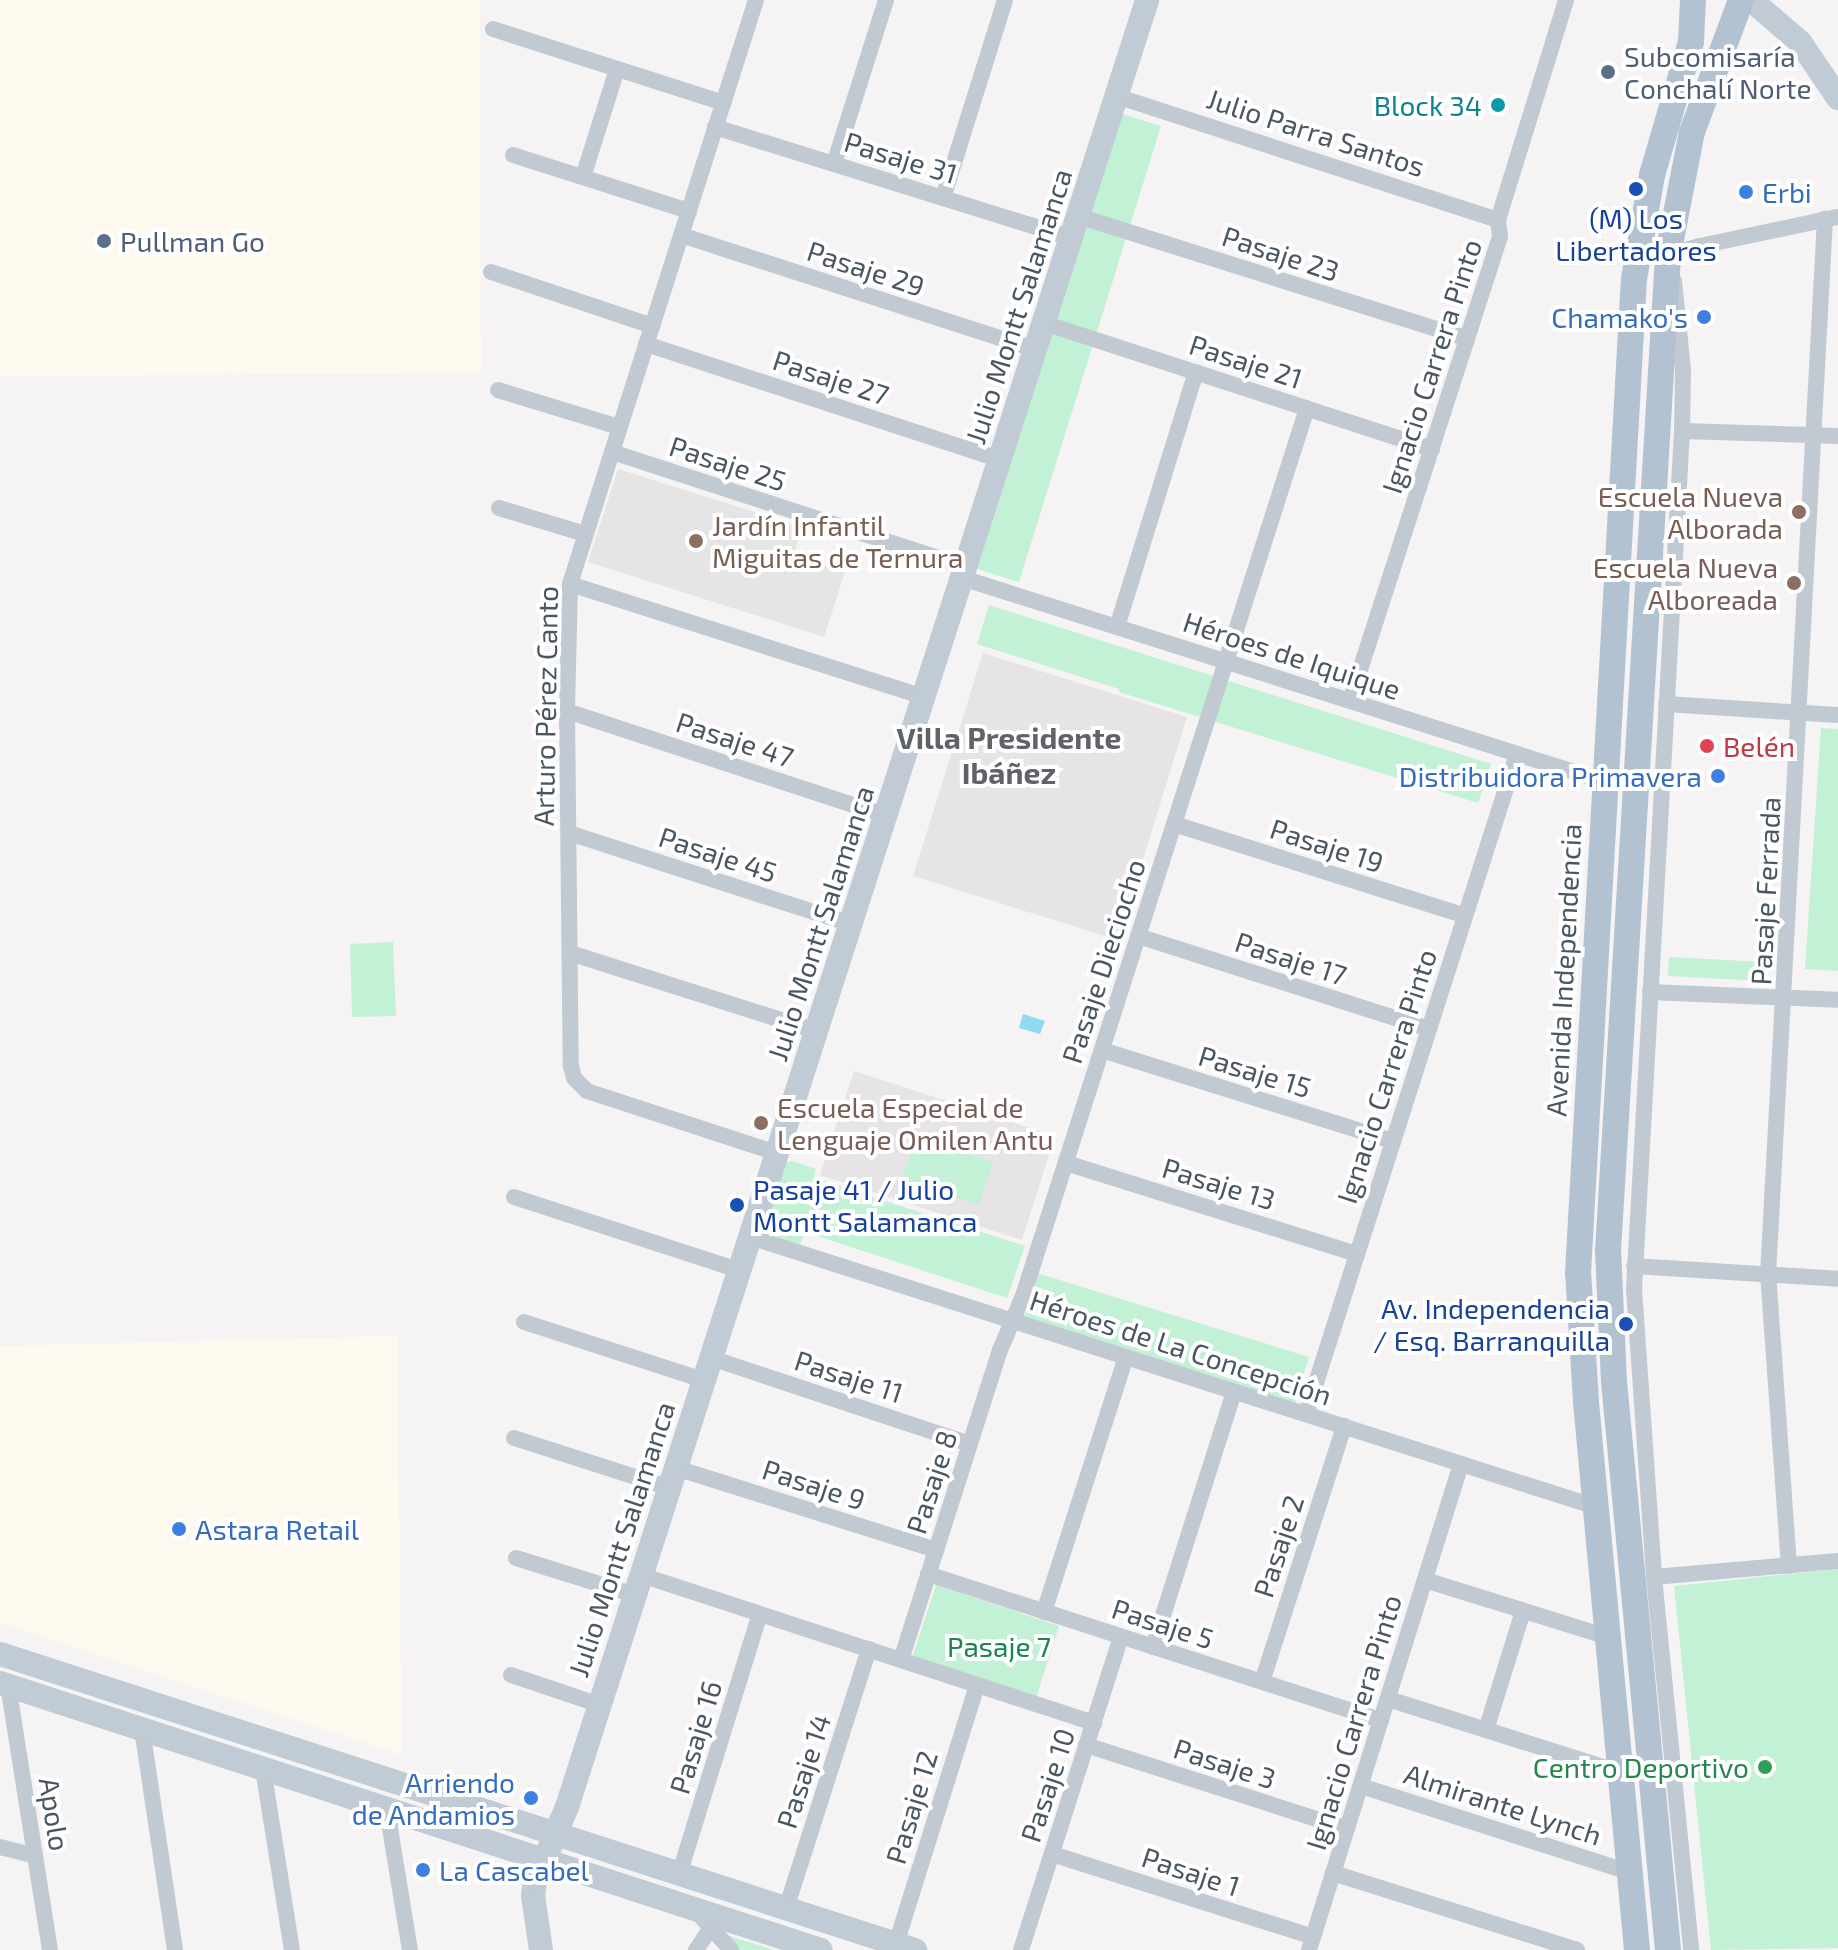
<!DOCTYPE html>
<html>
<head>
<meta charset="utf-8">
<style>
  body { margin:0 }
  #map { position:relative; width:1838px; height:1950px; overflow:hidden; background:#f5f3f3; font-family:"Exo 2",sans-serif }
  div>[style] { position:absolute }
  .commercial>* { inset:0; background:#fdf9ef }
  .education>* { inset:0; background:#e6e4e5 }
  .green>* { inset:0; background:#c3f1d5 }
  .water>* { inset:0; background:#90daee }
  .street>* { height:16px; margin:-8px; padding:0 8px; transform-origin:8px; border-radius:8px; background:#c1cad2 }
  .secondary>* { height:24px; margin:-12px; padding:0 12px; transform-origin:12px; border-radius:12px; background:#c1cbd6 }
  .primary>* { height:26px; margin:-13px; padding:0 13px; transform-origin:13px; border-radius:13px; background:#b3c2d1 }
  .dots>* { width:22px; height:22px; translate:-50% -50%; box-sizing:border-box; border:4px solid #fff; border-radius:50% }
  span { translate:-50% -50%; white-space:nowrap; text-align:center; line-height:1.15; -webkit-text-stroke:8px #fff; paint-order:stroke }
  .service-label { font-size:28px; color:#4e5e75 }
  .left { translate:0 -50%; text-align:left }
  .culture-label { font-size:28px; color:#0d838f }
  .right { translate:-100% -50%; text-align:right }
  .street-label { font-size:28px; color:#4a5661 }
  .shop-label { font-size:28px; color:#366cbe }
  .transit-label { font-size:28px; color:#164399 }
  .education-label { font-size:28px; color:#785e54 }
  .health-label { font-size:28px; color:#be3a42 }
  .park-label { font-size:28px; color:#17864f }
  .leisure-label { font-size:28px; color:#27864d }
  .neighbourhood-label { font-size:30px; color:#5f6368; font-weight:700 }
</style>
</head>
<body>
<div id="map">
  <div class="commercial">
    <div style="clip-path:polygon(0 0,480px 0,481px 373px,0 376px)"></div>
    <div style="clip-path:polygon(397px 1336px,402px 1755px,0 1623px,0 1346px)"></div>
  </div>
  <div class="education">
    <div style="clip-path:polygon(618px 469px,802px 527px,793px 556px,845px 572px,824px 637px,588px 562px)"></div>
    <div style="clip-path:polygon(983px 653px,1187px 717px,1118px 940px,913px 876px)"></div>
    <div style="clip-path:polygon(854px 1071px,1055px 1136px,1022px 1240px,820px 1175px)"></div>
  </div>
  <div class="green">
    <div style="clip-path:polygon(1119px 113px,1161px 126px,1019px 582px,977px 569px)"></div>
    <div style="clip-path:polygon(989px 605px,1491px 764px,1478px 803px,1119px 692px,1119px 689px,977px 644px)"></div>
    <div style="clip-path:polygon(1821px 728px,1838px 729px,1838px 971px,1805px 969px)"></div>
    <div style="clip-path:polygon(393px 942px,396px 1016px,352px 1017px,350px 944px)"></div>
    <div style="clip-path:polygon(1669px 957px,1764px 962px,1763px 981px,1668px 976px)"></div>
    <div style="clip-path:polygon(916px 1137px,993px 1162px,979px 1205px,902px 1181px)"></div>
    <div style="clip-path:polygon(792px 1161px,816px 1169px,814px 1178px,1025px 1246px,1007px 1298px,805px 1232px,799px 1246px,763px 1235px,784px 1163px)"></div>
    <div style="clip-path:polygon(1037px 1273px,1309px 1357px,1294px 1406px,1022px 1322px)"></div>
    <div style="clip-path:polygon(1838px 1569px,1838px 1948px,1711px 1950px,1674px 1586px)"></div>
    <div style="clip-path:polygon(936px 1585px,1059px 1626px,1036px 1698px,912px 1658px)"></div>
    <div style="clip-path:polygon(723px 1934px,774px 1950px,738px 1950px)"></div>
  </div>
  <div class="water">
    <div style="clip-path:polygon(1023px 1014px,1045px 1021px,1040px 1034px,1019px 1028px)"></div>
  </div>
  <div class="street">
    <div style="left:756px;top:0;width:613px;rotate:107.67deg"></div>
    <div style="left:570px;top:584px;width:127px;rotate:91.4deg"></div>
    <div style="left:567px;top:711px;width:355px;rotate:89.4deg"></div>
    <div style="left:571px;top:1066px;width:12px;rotate:76deg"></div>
    <div style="left:574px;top:1078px;width:18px;rotate:45deg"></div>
    <div style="left:587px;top:1091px;width:200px;rotate:18.1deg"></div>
    <div style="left:493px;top:29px;width:242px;rotate:17.8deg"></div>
    <div style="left:1116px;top:96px;width:402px;rotate:18deg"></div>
    <div style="left:715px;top:127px;width:373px;rotate:17.3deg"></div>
    <div style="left:513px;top:155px;width:185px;rotate:17.7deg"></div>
    <div style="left:834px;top:164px;width:172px;rotate:-72.4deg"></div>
    <div style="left:583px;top:177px;width:113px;rotate:-72.5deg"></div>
    <div style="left:943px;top:198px;width:207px;rotate:-72.6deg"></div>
    <div style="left:1078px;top:216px;width:408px;rotate:17.5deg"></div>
    <div style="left:681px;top:235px;width:372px;rotate:17.9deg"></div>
    <div style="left:1669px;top:258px;width:3px;rotate:-108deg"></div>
    <div style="left:1668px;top:255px;width:33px;rotate:-16deg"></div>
    <div style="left:1700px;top:246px;width:141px;rotate:-11.9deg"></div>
    <div style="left:491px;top:272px;width:170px;rotate:18.5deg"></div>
    <div style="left:1674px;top:281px;width:89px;rotate:84.2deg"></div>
    <div style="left:1683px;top:370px;width:61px;rotate:90.9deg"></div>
    <div style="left:1682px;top:431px;width:859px;rotate:93.2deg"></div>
    <div style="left:1634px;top:1289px;width:289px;rotate:86deg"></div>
    <div style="left:1654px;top:1577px;width:375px;rotate:84.3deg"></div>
    <div style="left:1044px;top:323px;width:408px;rotate:18deg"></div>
    <div style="left:646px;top:344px;width:373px;rotate:18.1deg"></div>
    <div style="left:498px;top:390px;width:127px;rotate:17deg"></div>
    <div style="left:1682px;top:431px;width:156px;rotate:1.8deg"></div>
    <div style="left:612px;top:452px;width:372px;rotate:18deg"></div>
    <div style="left:499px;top:508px;width:90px;rotate:16.8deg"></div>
    <div style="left:962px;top:578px;width:676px;rotate:17.58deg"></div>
    <div style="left:570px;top:584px;width:372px;rotate:17.7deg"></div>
    <div style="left:1117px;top:627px;width:267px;rotate:-72.8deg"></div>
    <div style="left:1350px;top:701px;width:488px;rotate:-72.1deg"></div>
    <div style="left:1500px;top:237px;width:17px;rotate:-97deg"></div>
    <div style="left:1498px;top:220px;width:230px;rotate:-72.8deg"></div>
    <div style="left:1666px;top:704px;width:172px;rotate:3.7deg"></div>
    <div style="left:567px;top:711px;width:336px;rotate:18.2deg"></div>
    <div style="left:1174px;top:824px;width:305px;rotate:17.5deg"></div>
    <div style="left:569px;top:833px;width:296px;rotate:17.9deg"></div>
    <div style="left:1138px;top:936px;width:305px;rotate:17.7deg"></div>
    <div style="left:570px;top:953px;width:258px;rotate:17.6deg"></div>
    <div style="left:1650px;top:992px;width:188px;rotate:2.4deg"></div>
    <div style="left:1102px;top:1050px;width:305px;rotate:17.4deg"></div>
    <div style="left:1066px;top:1163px;width:305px;rotate:17.4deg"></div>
    <div style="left:514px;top:1197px;width:237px;rotate:18deg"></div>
    <div style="left:750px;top:1237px;width:888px;rotate:17.7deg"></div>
    <div style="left:1634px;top:1266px;width:204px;rotate:3.6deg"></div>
    <div style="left:524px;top:1322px;width:189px;rotate:17.9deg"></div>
    <div style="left:711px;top:1358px;width:273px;rotate:18.4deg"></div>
    <div style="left:1306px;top:1414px;width:693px;rotate:-72.27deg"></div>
    <div style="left:514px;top:1438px;width:164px;rotate:17.8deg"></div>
    <div style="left:676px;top:1468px;width:273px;rotate:17.5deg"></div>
    <div style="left:516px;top:1558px;width:125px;rotate:17.3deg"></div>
    <div style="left:1789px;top:1566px;width:292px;rotate:-94.1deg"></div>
    <div style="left:1768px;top:1275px;width:1058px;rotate:-86.91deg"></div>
    <div style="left:928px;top:1574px;width:476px;rotate:17.9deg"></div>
    <div style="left:641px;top:1575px;width:477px;rotate:18.1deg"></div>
    <div style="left:1654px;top:1577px;width:185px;rotate:-5deg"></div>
    <div style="left:1425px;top:1580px;width:192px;rotate:17.3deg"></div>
    <div style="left:1044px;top:1612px;width:268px;rotate:-72.2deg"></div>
    <div style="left:1153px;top:1647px;width:268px;rotate:-72.4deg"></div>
    <div style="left:901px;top:1660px;width:325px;rotate:-72.3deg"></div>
    <div style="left:1000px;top:1350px;width:59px;rotate:-66.9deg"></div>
    <div style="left:1023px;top:1296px;width:932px;rotate:-72.26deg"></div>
    <div style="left:511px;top:1675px;width:94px;rotate:18.6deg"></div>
    <div style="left:1262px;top:1682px;width:269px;rotate:-72.2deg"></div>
    <div style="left:8px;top:1685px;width:268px;rotate:81deg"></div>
    <div style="left:1388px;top:1699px;width:242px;rotate:17.5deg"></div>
    <div style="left:142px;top:1729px;width:223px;rotate:81.5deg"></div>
    <div style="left:1486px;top:1730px;width:125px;rotate:-72.7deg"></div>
    <div style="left:1086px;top:1745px;width:274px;rotate:17.8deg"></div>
    <div style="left:263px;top:1769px;width:183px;rotate:80.9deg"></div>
    <div style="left:1361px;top:1786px;width:281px;rotate:17.8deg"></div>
    <div style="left:387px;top:1810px;width:142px;rotate:80.7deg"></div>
    <div style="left:0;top:1847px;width:36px;rotate:14deg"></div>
    <div style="left:1052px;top:1854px;width:274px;rotate:17.6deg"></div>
    <div style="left:1333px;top:1873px;width:256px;rotate:17.5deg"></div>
    <div style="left:679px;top:1875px;width:273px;rotate:-72.8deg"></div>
    <div style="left:786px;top:1909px;width:273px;rotate:-72.3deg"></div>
    <div style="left:695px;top:1910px;width:54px;rotate:48deg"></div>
    <div style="left:896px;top:1944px;width:271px;rotate:-72.6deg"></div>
    <div style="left:696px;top:1950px;width:27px;rotate:-56deg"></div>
    <div style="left:1021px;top:1950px;width:329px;rotate:-72.3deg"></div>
    <div style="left:1309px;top:1950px;width:509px;rotate:-72.63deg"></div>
  </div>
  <div class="secondary">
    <div style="left:1751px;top:0;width:65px;rotate:40.6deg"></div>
    <div style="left:1800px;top:42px;width:68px;rotate:55.8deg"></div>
    <div style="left:0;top:1654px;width:962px;rotate:17.93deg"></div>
    <div style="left:0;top:1683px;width:863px;rotate:18.02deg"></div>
    <div style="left:541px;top:1950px;width:55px;rotate:-98.4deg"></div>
    <div style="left:533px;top:1896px;width:14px;rotate:-82deg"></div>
    <div style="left:535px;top:1882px;width:82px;rotate:-66.9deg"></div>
    <div style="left:567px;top:1807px;width:1898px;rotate:-72.2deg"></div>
  </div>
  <div class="primary">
    <div style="left:1637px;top:1950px;width:550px;rotate:-95.32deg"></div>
    <div style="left:1586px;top:1402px;width:129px;rotate:-93.5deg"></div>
    <div style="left:1578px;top:1273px;width:996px;rotate:-86.78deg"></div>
    <div style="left:1634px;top:279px;width:106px;rotate:-80.2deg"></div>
    <div style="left:1652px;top:175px;width:139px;rotate:-73.7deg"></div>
    <div style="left:1691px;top:42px;width:42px;rotate:-87.3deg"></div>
    <div style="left:1668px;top:1950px;width:571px;rotate:-95.43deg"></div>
    <div style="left:1614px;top:1382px;width:131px;rotate:-92.6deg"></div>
    <div style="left:1608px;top:1251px;width:998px;rotate:-86.55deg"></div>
    <div style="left:1668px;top:255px;width:125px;rotate:-79deg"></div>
    <div style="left:1692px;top:132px;width:141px;rotate:-69.6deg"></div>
  </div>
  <div class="dots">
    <div style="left:1608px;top:72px;background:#5c6f8a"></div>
    <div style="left:1498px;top:105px;background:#0f9aa8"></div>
    <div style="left:1636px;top:189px;background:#1a4fb4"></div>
    <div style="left:1746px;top:192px;background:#3f7fe0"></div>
    <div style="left:104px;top:241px;background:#5c6f8a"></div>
    <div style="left:1704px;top:317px;background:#3f7fe0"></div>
    <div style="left:1799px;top:512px;background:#8d6e63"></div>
    <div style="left:696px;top:541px;background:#8d6e63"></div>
    <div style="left:1794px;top:583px;background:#8d6e63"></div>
    <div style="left:1707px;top:746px;background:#e0444e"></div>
    <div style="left:1718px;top:776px;background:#3f7fe0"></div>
    <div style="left:761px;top:1123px;background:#8d6e63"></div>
    <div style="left:737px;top:1205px;background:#1a4fb4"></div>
    <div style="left:1626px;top:1324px;background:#1a4fb4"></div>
    <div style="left:179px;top:1529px;background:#3f7fe0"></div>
    <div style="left:1765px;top:1767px;background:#2e9e5b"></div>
    <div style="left:531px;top:1798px;background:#3f7fe0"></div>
    <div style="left:423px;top:1870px;background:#3f7fe0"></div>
  </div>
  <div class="service-label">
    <span class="left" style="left:1624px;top:72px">Subcomisaría<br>Conchalí Norte</span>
    <span class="left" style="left:120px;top:241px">Pullman Go</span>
  </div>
  <div class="culture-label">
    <span class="right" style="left:1482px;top:105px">Block 34</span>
  </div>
  <div class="street-label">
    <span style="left:1316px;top:132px;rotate:18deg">Julio Parra Santos</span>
    <span style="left:901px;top:157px;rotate:17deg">Pasaje 31</span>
    <span style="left:1281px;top:253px;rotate:18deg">Pasaje 23</span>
    <span style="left:866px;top:268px;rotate:18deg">Pasaje 29</span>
    <span style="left:1018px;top:306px;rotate:-72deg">Julio Montt Salamanca</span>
    <span style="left:1246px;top:361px;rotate:18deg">Pasaje 21</span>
    <span style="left:1431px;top:366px;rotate:-72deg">Ignacio Carrera Pinto</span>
    <span style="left:831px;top:377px;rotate:18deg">Pasaje 27</span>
    <span style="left:728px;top:463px;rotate:18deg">Pasaje 25</span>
    <span style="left:1292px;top:655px;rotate:18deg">Héroes de Iquique</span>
    <span style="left:545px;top:706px;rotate:-89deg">Arturo Pérez Canto</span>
    <span style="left:735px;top:739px;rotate:18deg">Pasaje 47</span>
    <span style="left:1327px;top:845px;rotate:18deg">Pasaje 19</span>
    <span style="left:718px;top:854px;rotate:18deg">Pasaje 45</span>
    <span style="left:1765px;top:891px;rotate:-87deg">Pasaje Ferrada</span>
    <span style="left:820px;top:923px;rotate:-72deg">Julio Montt Salamanca</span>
    <span style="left:1291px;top:958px;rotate:18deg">Pasaje 17</span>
    <span style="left:1103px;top:961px;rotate:-72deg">Pasaje Dieciocho</span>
    <span style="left:1563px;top:970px;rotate:-87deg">Avenida Independencia</span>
    <span style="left:1255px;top:1071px;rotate:17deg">Pasaje 15</span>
    <span style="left:1386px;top:1076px;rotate:-72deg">Ignacio Carrera Pinto</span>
    <span style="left:1219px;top:1183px;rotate:17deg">Pasaje 13</span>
    <span style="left:1181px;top:1347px;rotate:18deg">Héroes de La Concepción</span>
    <span style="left:849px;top:1376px;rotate:18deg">Pasaje 11</span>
    <span style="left:931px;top:1482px;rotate:-72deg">Pasaje 8</span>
    <span style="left:814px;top:1484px;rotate:18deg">Pasaje 9</span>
    <span style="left:621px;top:1539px;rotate:-72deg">Julio Montt Salamanca</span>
    <span style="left:1278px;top:1546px;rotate:-72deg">Pasaje 2</span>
    <span style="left:1163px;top:1623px;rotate:18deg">Pasaje 5</span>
    <span style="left:1353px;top:1722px;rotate:-73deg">Ignacio Carrera Pinto</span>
    <span style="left:695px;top:1737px;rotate:-73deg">Pasaje 16</span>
    <span style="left:1225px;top:1763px;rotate:18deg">Pasaje 3</span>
    <span style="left:803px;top:1771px;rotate:-72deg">Pasaje 14</span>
    <span style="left:1047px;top:1785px;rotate:-72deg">Pasaje 10</span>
    <span style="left:1503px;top:1804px;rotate:18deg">Almirante Lynch</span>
    <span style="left:911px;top:1807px;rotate:-73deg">Pasaje 12</span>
    <span style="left:55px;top:1814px;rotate:81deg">Apolo</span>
    <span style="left:1191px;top:1871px;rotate:18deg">Pasaje 1</span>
  </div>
  <div class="shop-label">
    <span class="left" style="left:1762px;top:192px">Erbi</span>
    <span class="right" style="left:1688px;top:317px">Chamako's</span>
    <span class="right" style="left:1702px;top:776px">Distribuidora Primavera</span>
    <span class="left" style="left:195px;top:1529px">Astara Retail</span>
    <span class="right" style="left:515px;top:1798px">Arriendo<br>de Andamios</span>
    <span class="left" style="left:439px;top:1870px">La Cascabel</span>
  </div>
  <div class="transit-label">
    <span style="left:1636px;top:234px">(M) Los<br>Libertadores</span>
    <span class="left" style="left:753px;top:1205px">Pasaje 41 / Julio<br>Montt Salamanca</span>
    <span class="right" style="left:1610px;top:1324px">Av. Independencia<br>/ Esq. Barranquilla</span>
  </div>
  <div class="education-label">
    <span class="right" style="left:1783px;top:512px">Escuela Nueva<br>Alborada</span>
    <span class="left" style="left:712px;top:541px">Jardín Infantil<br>Miguitas de Ternura</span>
    <span class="right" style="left:1778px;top:583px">Escuela Nueva<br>Alboreada</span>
    <span class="left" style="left:777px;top:1123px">Escuela Especial de<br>Lenguaje Omilen Antu</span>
  </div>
  <div class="health-label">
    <span class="left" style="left:1723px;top:746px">Belén</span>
  </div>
  <div class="park-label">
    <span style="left:999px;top:1646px">Pasaje 7</span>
  </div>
  <div class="leisure-label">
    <span class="right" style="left:1749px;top:1767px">Centro Deportivo</span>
  </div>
  <div class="neighbourhood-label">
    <span style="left:1009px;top:754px">Villa Presidente<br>Ibáñez</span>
  </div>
</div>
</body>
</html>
